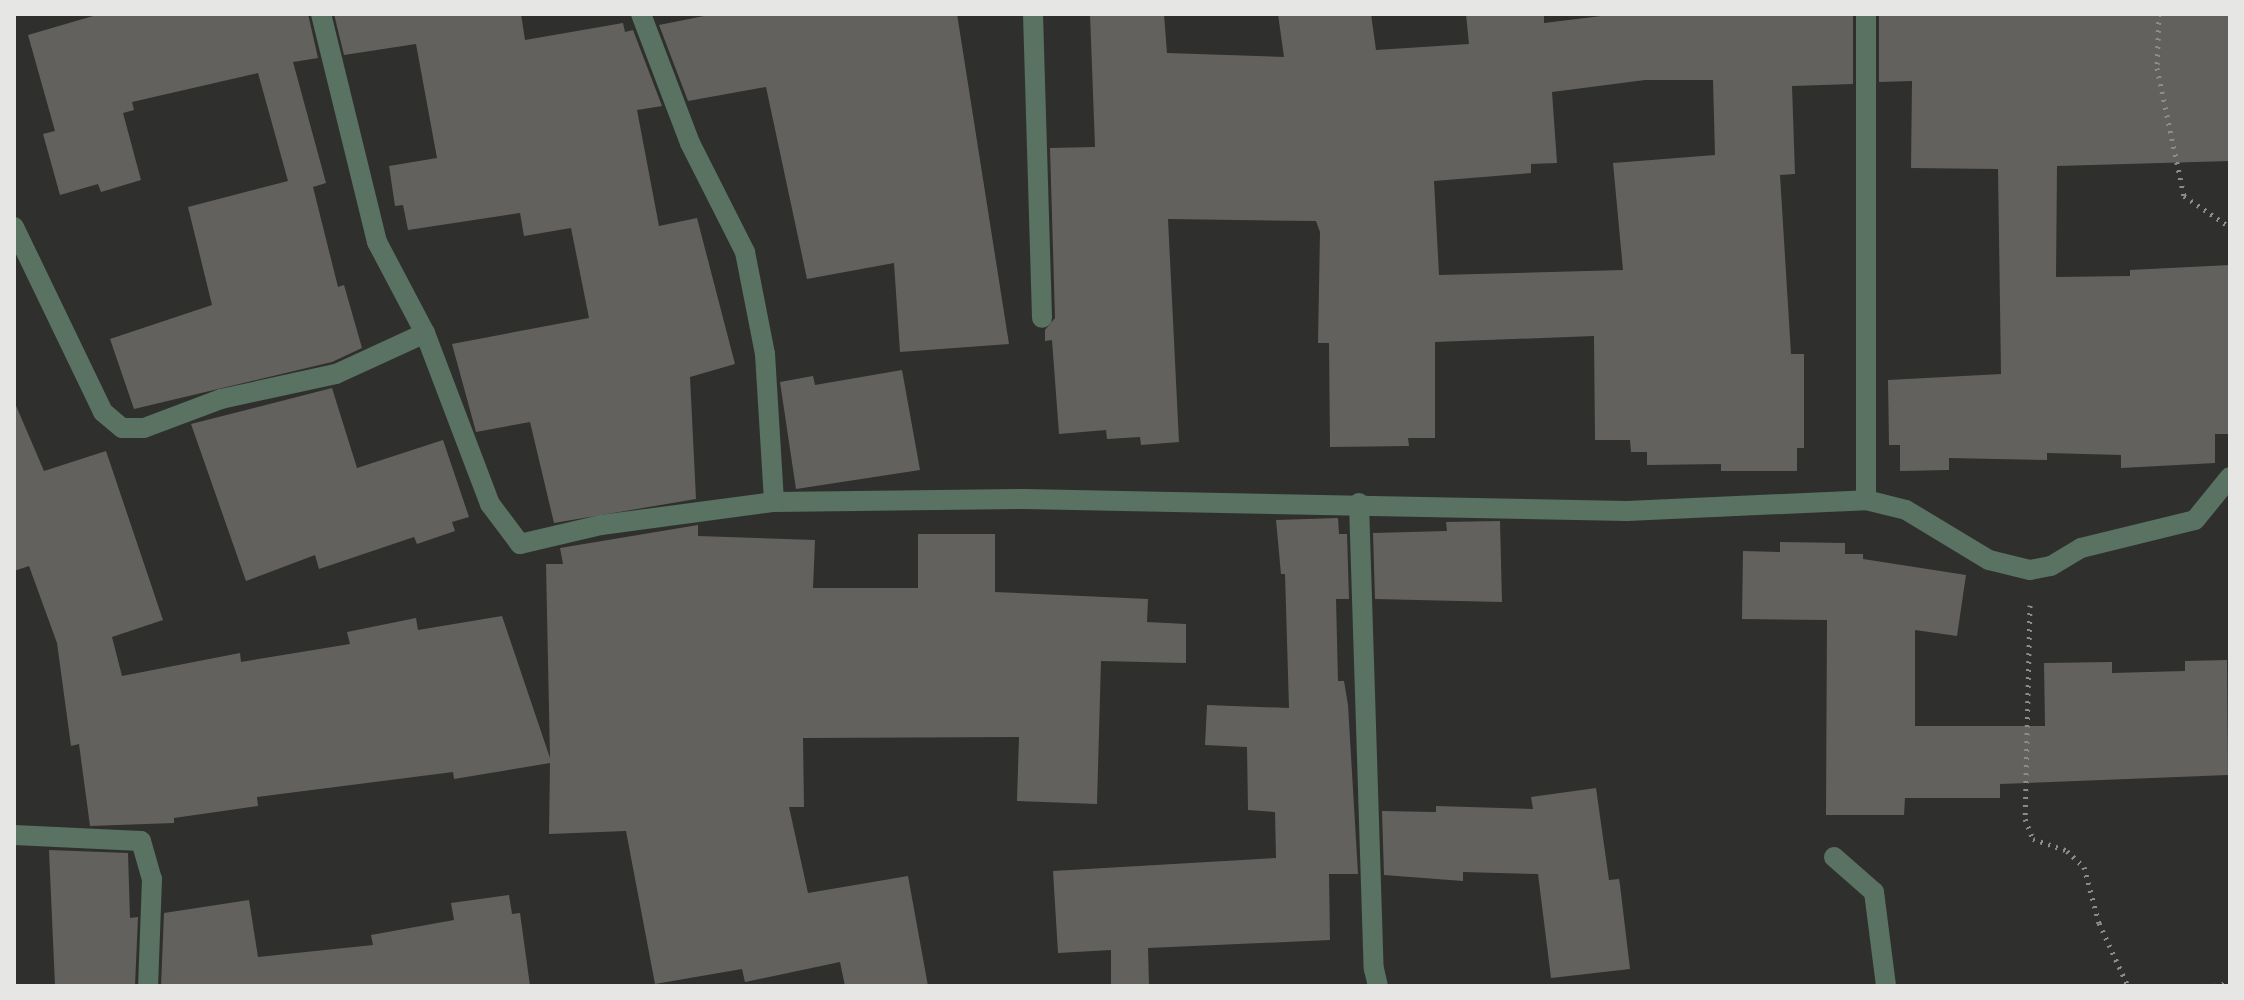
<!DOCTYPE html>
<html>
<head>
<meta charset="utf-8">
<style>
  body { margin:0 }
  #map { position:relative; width:2244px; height:1000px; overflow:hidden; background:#2f302d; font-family:"Roboto Condensed",sans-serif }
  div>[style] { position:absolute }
  .building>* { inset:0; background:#62615e }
  .path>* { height:5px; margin-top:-2.5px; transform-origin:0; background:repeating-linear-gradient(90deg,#8c8d8a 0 2px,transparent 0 8px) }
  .street>* { height:20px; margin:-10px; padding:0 10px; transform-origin:10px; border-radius:10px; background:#597261 }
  span { translate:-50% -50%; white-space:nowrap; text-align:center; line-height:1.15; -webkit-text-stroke:8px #252624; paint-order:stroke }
  .frame { position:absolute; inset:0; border:16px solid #e6e7e5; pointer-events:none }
</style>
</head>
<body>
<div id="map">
  <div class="building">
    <div style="clip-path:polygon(100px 14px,308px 14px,318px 58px,293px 62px,326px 183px,313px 187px,338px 287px,344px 285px,362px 348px,332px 362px,134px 409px,110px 339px,212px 305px,188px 207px,288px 181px,258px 73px,132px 102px,134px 110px,123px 113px,141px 180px,101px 192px,98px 184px,60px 195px,43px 134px,55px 131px,28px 35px)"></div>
    <div style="clip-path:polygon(334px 14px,521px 14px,525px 40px,623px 23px,625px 32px,633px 30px,662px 106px,637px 110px,659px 226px,697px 218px,735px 364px,690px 377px,696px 499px,554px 523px,530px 422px,476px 432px,452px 344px,589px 318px,571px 228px,524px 236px,520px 213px,408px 230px,403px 205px,395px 206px,389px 166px,437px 158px,416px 44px,344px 55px)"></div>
    <div style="clip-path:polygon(714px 14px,957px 14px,1009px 344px,900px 352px,894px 263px,807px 279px,766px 87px,688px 101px,659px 25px)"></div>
    <div style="clip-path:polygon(evenodd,1090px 14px,1164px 14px,1167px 53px,1284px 57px,1278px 14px,1371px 14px,1376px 50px,1469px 44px,1466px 14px,1544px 14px,1544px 23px,1618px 14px,1853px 14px,1853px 84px,1792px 86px,1795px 174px,1780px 175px,1791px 354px,1804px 354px,1804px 448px,1797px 448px,1797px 471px,1721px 471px,1721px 464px,1647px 465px,1647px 452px,1631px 452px,1630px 440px,1595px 440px,1594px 336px,1435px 342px,1435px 438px,1408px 438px,1409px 446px,1330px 447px,1329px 343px,1318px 343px,1320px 232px,1316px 221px,1168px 219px,1179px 442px,1141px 445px,1140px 437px,1107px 439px,1106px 430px,1059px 434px,1052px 340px,1045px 341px,1045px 330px,1055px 318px,1050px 148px,1095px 147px,1090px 14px,1645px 80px,1713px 80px,1715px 155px,1613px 163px,1623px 270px,1439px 275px,1434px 181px,1531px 173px,1531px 164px,1557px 163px,1552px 92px,1645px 80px)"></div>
    <div style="clip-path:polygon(1879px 14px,2230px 14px,2230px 161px,2057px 166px,2056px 277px,2130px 276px,2130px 270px,2230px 265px,2230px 434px,2215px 434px,2215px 463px,2121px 468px,2121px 455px,2047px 453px,2047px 460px,1949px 458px,1949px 470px,1900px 471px,1900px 445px,1889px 445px,1888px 380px,2001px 374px,1998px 169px,1911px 168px,1912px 81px,1879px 82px)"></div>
    <div style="clip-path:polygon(902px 370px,920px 470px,796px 489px,780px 382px,813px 376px,815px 385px)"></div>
    <div style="clip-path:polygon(332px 388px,357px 468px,443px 440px,469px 517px,452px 522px,455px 531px,417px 544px,414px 537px,319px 569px,315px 555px,246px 581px,191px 424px)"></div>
    <div style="clip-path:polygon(14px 401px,44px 471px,106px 451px,163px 620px,112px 637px,122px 676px,240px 653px,241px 662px,350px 644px,347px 632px,416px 618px,418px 630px,502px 616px,550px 758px,546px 564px,563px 564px,560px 548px,698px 525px,698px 536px,815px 540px,813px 588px,918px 588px,918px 534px,995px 534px,995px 592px,1148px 599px,1147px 622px,1186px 624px,1186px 663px,1101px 661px,1097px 804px,1017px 801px,1019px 737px,803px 738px,804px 807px,789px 807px,808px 893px,908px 876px,928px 986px,845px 986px,840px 962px,745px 982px,742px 969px,655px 984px,626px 831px,549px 834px,550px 763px,454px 779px,453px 772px,257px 797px,258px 806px,174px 818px,174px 823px,90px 826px,79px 744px,71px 746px,57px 643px,29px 566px,14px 571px)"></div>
    <div style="clip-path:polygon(1338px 518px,1339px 534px,1347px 534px,1349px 599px,1336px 599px,1338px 681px,1344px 681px,1348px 705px,1358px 874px,1329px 874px,1330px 940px,1148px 948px,1149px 986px,1111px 986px,1111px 950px,1058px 953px,1053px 871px,1276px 858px,1275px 812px,1248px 810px,1247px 747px,1205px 745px,1207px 705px,1289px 708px,1285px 574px,1281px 574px,1276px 520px)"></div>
    <div style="clip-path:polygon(1500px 521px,1502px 602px,1375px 599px,1373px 533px,1447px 531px,1446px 522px)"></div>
    <div style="clip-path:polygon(1780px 542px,1845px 543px,1845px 554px,1863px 554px,1863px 559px,1966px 575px,1957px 636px,1915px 630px,1915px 726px,2045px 726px,2044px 663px,2112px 662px,2112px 673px,2185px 671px,2185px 661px,2227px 660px,2228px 775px,2000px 784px,2000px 798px,1905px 798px,1904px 815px,1826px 815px,1827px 620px,1742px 619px,1743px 551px,1780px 552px)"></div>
    <div style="clip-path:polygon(1596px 788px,1609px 880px,1619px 879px,1620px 885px,1630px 969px,1551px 978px,1538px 874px,1463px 872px,1463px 881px,1384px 875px,1382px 811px,1436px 812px,1436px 806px,1533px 809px,1531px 797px)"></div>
    <div style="clip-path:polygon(49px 850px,128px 853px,130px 918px,138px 917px,135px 986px,55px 986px)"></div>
    <div style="clip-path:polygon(509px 895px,512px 914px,520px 913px,530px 986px,161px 986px,164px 913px,249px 900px,258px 957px,373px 945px,371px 935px,454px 920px,451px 903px)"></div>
  </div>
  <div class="path">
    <div style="left:2159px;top:14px;width:54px;rotate:92.1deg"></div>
    <div style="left:2157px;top:68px;width:131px;rotate:78.1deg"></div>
    <div style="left:2184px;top:196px;width:55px;rotate:34deg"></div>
    <div style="left:2030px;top:605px;width:214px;rotate:91.3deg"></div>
    <div style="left:2025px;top:819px;width:22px;rotate:68deg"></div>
    <div style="left:2033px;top:839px;width:36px;rotate:19deg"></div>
    <div style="left:2067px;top:851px;width:23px;rotate:43deg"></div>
    <div style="left:2084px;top:867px;width:58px;rotate:75deg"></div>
    <div style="left:2099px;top:923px;width:69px;rotate:65.3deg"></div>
    <div style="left:2214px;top:986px;width:16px;rotate:-11deg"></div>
  </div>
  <div class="street">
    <div style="left:321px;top:14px;width:235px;rotate:76.2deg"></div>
    <div style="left:377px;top:242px;width:103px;rotate:62.2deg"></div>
    <div style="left:425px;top:333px;width:183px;rotate:69.2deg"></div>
    <div style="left:490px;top:504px;width:50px;rotate:53.1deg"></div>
    <div style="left:520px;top:544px;width:83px;rotate:-13.2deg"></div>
    <div style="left:601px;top:525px;width:175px;rotate:-7.6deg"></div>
    <div style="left:774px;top:502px;width:250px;rotate:-0.7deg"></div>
    <div style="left:1024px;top:499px;width:603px;rotate:1.14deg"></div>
    <div style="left:1627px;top:511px;width:239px;rotate:-2.6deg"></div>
    <div style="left:1866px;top:500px;width:41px;rotate:14deg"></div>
    <div style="left:1906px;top:510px;width:97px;rotate:31.1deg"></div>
    <div style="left:1989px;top:560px;width:42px;rotate:13.7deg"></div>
    <div style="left:2030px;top:570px;width:21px;rotate:-11deg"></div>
    <div style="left:2051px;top:566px;width:35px;rotate:-31deg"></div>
    <div style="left:2081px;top:548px;width:117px;rotate:-13.8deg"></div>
    <div style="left:2195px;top:520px;width:55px;rotate:-50.9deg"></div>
    <div style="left:641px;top:14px;width:138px;rotate:69.2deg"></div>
    <div style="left:690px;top:143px;width:122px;rotate:63.2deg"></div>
    <div style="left:745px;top:252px;width:104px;rotate:78.9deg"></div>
    <div style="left:765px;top:354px;width:148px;rotate:86.5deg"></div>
    <div style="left:1033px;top:14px;width:304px;rotate:88.3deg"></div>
    <div style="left:1866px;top:14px;width:486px;rotate:90deg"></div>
    <div style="left:14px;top:227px;width:205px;rotate:64.3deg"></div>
    <div style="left:103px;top:412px;width:25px;rotate:40deg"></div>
    <div style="left:122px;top:428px;width:22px"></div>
    <div style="left:144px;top:428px;width:82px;rotate:-20.6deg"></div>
    <div style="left:221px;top:399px;width:118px;rotate:-12.3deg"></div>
    <div style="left:336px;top:374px;width:98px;rotate:-24.7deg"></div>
    <div style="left:1359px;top:503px;width:466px;rotate:88.2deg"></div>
    <div style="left:1374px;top:969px;width:17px;rotate:77deg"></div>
    <div style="left:14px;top:835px;width:127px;rotate:2.7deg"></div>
    <div style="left:141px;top:841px;width:40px;rotate:74deg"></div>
    <div style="left:152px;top:879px;width:107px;rotate:92.1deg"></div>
    <div style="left:1834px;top:857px;width:53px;rotate:41.2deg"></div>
    <div style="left:1874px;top:892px;width:95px;rotate:82.7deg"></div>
  </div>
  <div class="frame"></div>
</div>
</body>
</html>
